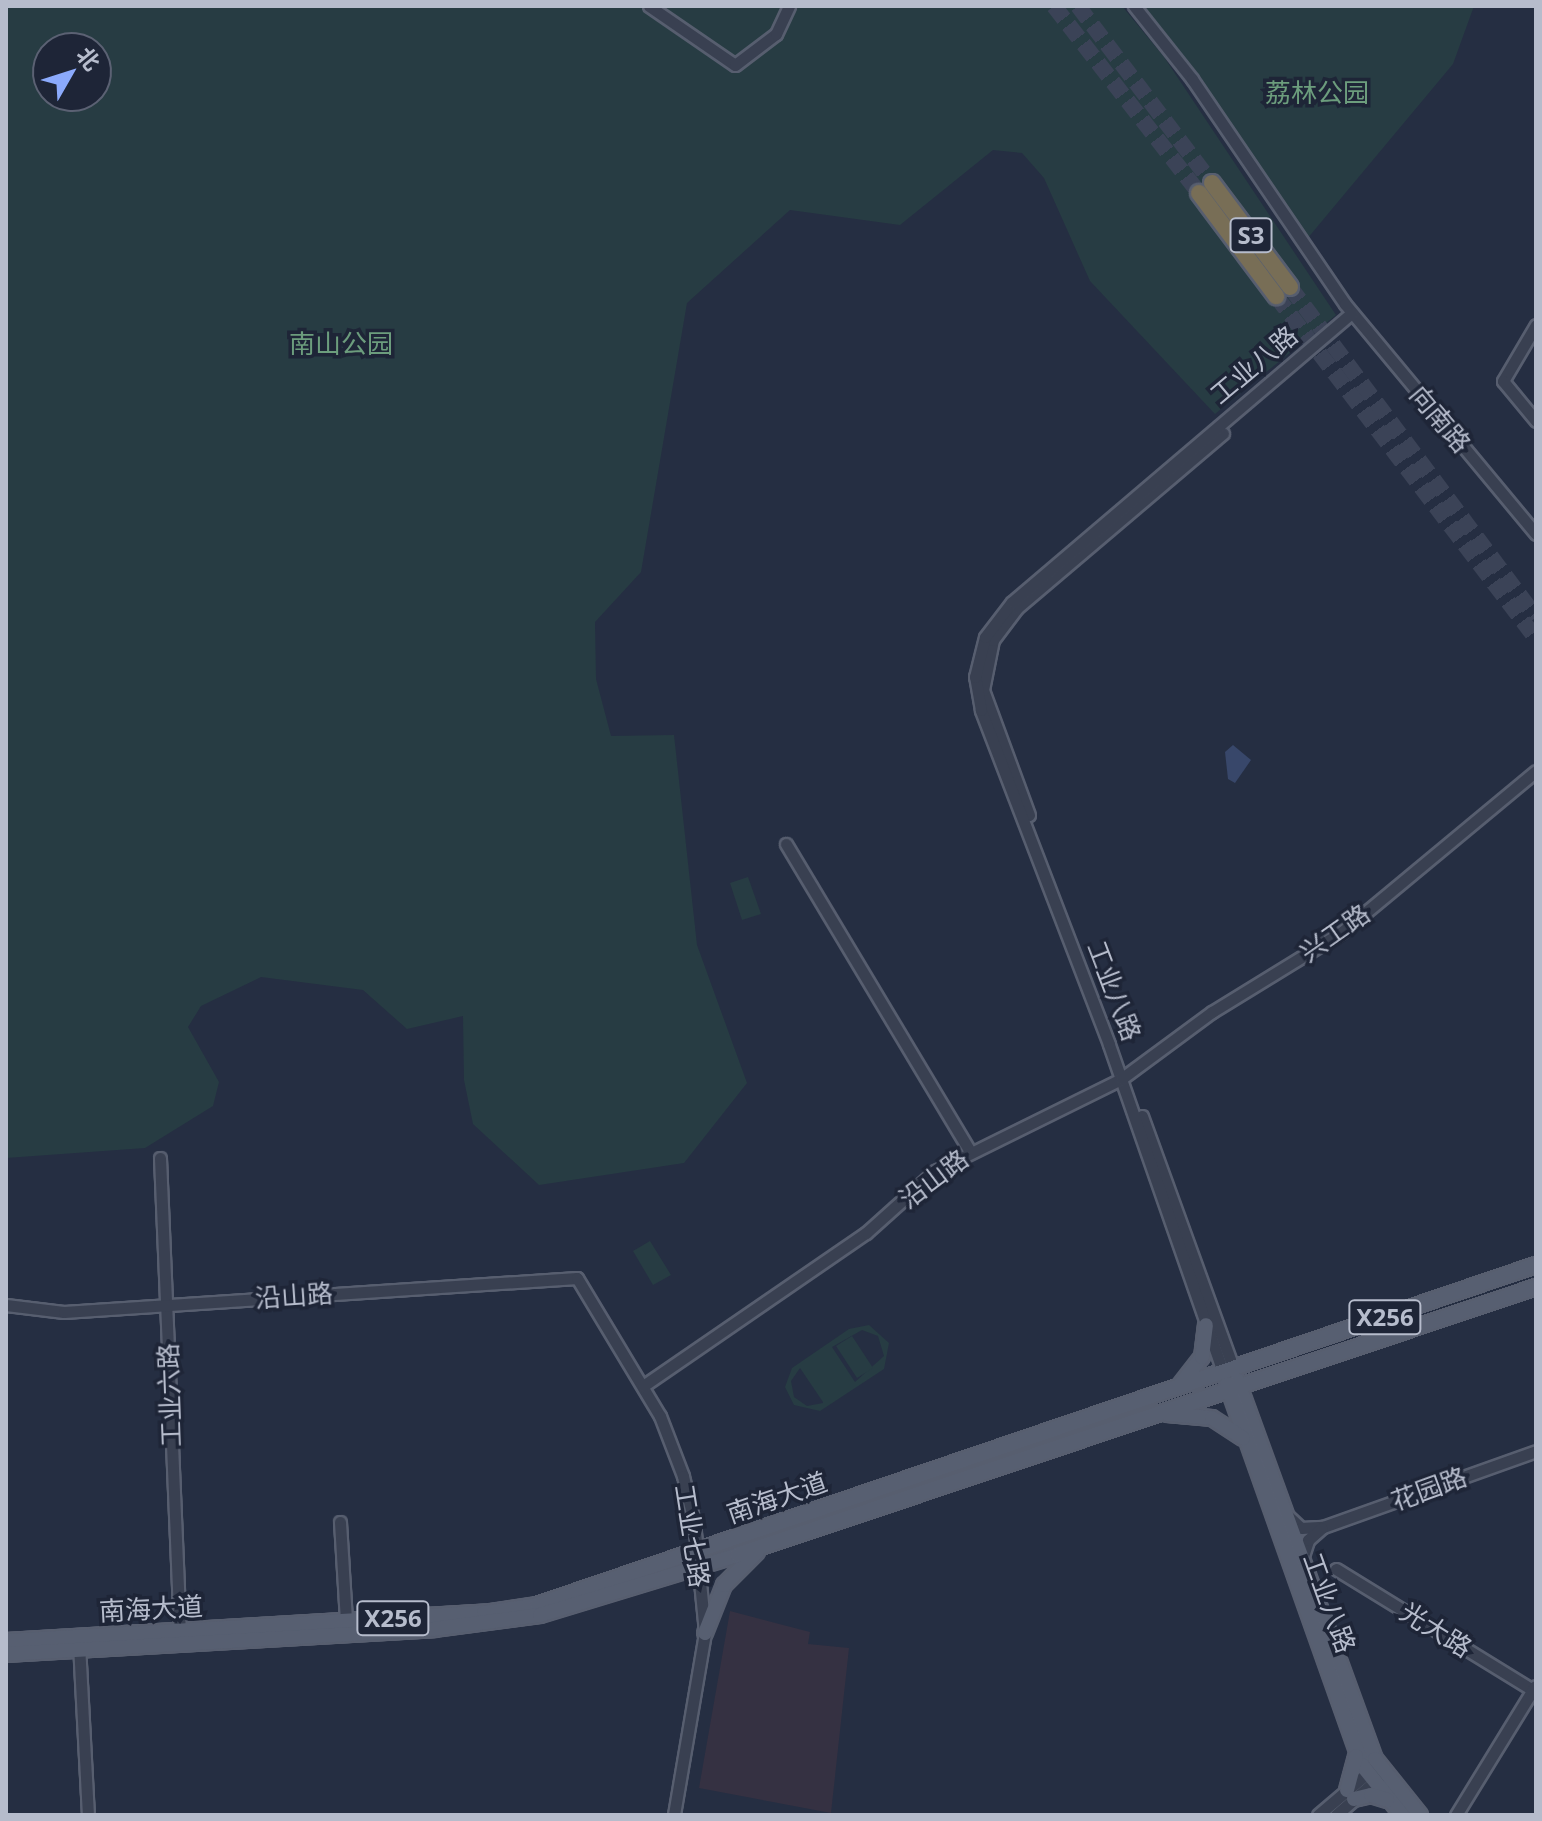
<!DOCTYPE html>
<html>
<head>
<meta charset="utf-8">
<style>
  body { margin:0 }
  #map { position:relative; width:1542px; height:1821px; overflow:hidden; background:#252e42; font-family:"Noto Sans","Noto Sans SC",sans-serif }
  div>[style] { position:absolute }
  .medical>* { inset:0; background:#353142 }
  .green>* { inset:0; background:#273c43 }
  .water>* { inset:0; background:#38476a }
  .highway-tunnel>* { height:16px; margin-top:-8px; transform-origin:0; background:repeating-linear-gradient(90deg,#3b4357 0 16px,transparent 0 24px) }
  .roads { filter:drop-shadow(2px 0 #575e6f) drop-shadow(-2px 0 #575e6f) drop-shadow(0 2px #575e6f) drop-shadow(0 -2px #575e6f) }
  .minor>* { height:11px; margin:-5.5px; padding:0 5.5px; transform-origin:5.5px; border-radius:5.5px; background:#394051 }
  .major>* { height:14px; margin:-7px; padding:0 7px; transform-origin:7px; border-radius:7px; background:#575f71 }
  .highway>* { height:16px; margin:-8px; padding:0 8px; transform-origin:8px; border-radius:8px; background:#786e56 }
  span { translate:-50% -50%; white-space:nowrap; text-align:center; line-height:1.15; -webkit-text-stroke:7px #1e2537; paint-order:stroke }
  .shield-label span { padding:2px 6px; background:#1e2537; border:2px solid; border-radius:6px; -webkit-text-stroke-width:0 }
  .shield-label { font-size:24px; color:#b6bccc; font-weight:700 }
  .park-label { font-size:26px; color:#6c9d7d }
  .street-label { font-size:26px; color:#b6bccc }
  .frame { position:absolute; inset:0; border:8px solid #b6bccc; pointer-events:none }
  .north { position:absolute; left:32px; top:32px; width:80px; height:80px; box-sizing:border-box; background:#1e2537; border:2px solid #5b6173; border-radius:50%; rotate:51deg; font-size:22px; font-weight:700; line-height:32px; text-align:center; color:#b6bccc }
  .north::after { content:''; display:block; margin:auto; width:28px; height:36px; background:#8baafc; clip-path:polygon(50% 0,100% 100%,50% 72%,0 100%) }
</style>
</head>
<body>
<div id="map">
  <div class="medical">
    <div style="clip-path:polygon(730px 1611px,810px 1632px,808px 1644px,849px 1648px,831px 1813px,699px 1788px)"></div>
  </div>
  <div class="green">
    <div style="clip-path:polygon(evenodd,6px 6px,1122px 6px,1164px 57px,1336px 315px,1215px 414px,1090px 281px,1044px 178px,1022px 153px,993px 150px,900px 225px,790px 210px,687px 303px,641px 572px,595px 622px,596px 679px,611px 736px,674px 735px,697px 945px,747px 1083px,684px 1163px,539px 1185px,473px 1124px,464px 1080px,463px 1016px,407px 1029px,363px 990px,261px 977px,201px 1006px,188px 1027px,219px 1082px,213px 1106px,145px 1148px,6px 1158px,6px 6px,48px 48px,96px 48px,96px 96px,48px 96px,48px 48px,6px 6px,1216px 175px,1296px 285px,1272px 304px,1189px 196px,1216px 175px)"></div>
    <div style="clip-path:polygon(1141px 6px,1474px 6px,1453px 64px,1307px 239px,1201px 78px)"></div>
    <div style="clip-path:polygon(748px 877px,761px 914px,742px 920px,730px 883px)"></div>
    <div style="clip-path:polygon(650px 1241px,671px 1275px,653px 1285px,633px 1251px)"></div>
    <div style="clip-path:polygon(evenodd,869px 1325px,889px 1343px,884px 1369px,820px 1411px,794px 1405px,785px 1387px,792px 1368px,849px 1329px,869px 1325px,862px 1330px,878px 1336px,884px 1356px,855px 1382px,832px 1347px,862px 1330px,869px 1325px,800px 1368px,823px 1402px,823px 1403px,807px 1406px,794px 1397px,791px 1381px,800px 1368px)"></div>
    <div style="clip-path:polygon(852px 1336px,873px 1368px,857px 1378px,836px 1346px)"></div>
  </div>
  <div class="water">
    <div style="clip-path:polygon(1233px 745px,1251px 760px,1235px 783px,1228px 779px,1225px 752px)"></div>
  </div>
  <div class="highway-tunnel">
    <div style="left:1054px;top:6px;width:237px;rotate:52.2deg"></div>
    <div style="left:1078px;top:6px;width:222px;rotate:52.9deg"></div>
    <div style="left:1290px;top:287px;width:412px;rotate:53.3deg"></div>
    <div style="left:1276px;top:296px;width:430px;rotate:52.8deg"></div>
  </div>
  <div class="roads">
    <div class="minor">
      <div style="left:649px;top:6px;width:104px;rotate:34.5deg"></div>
      <div style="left:735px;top:65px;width:51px;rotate:-37.1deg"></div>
      <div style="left:776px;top:34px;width:31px;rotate:-65deg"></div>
      <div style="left:1134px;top:6px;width:93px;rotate:51.5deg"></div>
      <div style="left:1192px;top:79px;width:272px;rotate:55.8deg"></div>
      <div style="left:1345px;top:304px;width:299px;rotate:50.3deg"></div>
      <div style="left:1536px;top:325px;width:65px;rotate:120.5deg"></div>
      <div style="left:1503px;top:381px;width:52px;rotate:50.5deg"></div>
      <div style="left:1029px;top:815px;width:133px;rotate:-110.2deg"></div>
      <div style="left:983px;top:690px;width:51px;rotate:-78.7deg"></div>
      <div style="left:993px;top:640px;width:40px;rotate:-53deg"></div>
      <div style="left:1017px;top:608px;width:270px;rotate:-40.3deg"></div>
      <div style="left:786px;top:844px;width:358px;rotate:59.1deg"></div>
      <div style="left:1142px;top:1116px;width:268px;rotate:70.1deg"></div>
      <div style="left:160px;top:1158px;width:474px;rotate:87.6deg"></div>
      <div style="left:6px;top:1305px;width:58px;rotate:6.9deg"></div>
      <div style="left:64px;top:1312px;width:514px;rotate:-3.79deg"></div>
      <div style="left:577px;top:1278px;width:161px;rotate:59deg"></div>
      <div style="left:660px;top:1416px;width:64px;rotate:69deg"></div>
      <div style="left:683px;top:1476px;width:47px;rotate:76.6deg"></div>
      <div style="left:694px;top:1522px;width:112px;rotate:84.3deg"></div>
      <div style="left:705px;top:1633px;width:185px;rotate:99.7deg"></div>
      <div style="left:1223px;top:1372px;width:347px;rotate:-109.2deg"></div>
      <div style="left:1109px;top:1044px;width:358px;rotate:-111deg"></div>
      <div style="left:981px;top:710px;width:34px;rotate:-100deg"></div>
      <div style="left:975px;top:677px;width:41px;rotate:-76deg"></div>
      <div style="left:985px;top:637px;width:44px;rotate:-52.4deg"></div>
      <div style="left:1012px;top:602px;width:446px;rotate:-40.4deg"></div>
      <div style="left:643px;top:1386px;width:270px;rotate:-34.5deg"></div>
      <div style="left:866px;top:1233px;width:93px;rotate:-41.9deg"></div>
      <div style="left:935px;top:1171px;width:208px;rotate:-26.3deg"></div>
      <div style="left:1121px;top:1079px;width:113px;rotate:-36.4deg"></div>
      <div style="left:1212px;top:1012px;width:153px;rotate:-31.6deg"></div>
      <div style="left:1342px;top:932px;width:252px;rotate:-39.7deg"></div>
      <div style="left:1287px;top:1515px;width:19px;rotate:43deg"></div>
      <div style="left:1301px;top:1528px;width:22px;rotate:-3deg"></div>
      <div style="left:1323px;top:1527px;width:226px;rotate:-19.6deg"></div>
      <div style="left:340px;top:1522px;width:99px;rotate:86.5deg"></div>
      <div style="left:1302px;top:1559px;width:20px;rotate:-72deg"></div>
      <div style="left:1308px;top:1540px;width:18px;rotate:-41deg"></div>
      <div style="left:1336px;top:1569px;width:235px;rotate:31.6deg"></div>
      <div style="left:79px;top:1644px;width:171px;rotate:87deg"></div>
      <div style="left:1318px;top:1815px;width:71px;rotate:-40.4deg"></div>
      <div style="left:1336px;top:1815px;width:60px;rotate:-40.9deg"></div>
      <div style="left:1456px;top:1815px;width:151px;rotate:-58.5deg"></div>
    </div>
    <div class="major">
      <div style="left:1237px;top:1380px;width:403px;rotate:70deg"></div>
      <div style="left:1375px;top:1759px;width:72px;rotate:51.2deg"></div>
      <div style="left:1227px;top:1384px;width:404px;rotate:70.5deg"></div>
      <div style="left:1362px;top:1765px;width:64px;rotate:51.3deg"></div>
      <div style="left:1180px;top:1385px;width:36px;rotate:-52deg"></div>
      <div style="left:1202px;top:1357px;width:32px;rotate:-83deg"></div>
      <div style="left:1167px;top:1414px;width:45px;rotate:5.1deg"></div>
      <div style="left:1212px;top:1418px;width:37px;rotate:33deg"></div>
      <div style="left:705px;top:1633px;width:52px;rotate:-68.4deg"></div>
      <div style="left:724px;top:1585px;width:47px;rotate:-45deg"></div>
      <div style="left:6px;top:1641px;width:479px;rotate:-3.4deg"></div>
      <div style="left:484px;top:1613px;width:54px;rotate:-8.6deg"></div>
      <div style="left:537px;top:1605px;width:1055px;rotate:-18.8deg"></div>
      <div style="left:6px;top:1654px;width:429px;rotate:-3.3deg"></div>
      <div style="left:434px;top:1629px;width:107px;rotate:-7.5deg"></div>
      <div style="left:540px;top:1615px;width:206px;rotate:-16.9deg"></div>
      <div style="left:737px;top:1555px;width:843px;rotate:-18.54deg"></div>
      <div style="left:1347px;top:1790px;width:35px;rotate:-75deg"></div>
      <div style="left:1354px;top:1799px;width:17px;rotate:-13deg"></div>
      <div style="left:1371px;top:1795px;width:17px;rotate:17deg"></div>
    </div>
    <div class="highway">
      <div style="left:1212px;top:183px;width:130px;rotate:53.1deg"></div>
      <div style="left:1199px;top:193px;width:129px;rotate:53.2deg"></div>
    </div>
  </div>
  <div class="shield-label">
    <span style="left:1251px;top:235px">S3</span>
    <span style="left:1385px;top:1317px">X256</span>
    <span style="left:393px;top:1618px">X256</span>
  </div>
  <div class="park-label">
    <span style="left:1317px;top:93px">荔林公园</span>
    <span style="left:341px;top:344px">南山公园</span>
  </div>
  <div class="street-label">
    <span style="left:1254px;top:365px;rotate:-40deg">工业八路</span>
    <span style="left:1440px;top:419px;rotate:50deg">向南路</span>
    <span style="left:1335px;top:933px;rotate:-35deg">兴工路</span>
    <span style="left:1114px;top:991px;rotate:69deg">工业八路</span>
    <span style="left:934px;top:1179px;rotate:-37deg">沿山路</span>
    <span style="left:294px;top:1296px;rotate:-4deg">沿山路</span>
    <span style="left:170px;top:1395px;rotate:-92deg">工业六路</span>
    <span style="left:1429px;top:1489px;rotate:-20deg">花园路</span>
    <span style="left:777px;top:1498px;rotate:-19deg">南海大道</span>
    <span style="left:692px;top:1536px;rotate:81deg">工业七路</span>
    <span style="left:1329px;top:1603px;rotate:70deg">工业八路</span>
    <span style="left:151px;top:1609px;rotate:-3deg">南海大道</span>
    <span style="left:1436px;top:1630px;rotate:32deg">光大路</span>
  </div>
  <div class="frame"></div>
  <div class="north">北</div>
</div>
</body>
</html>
